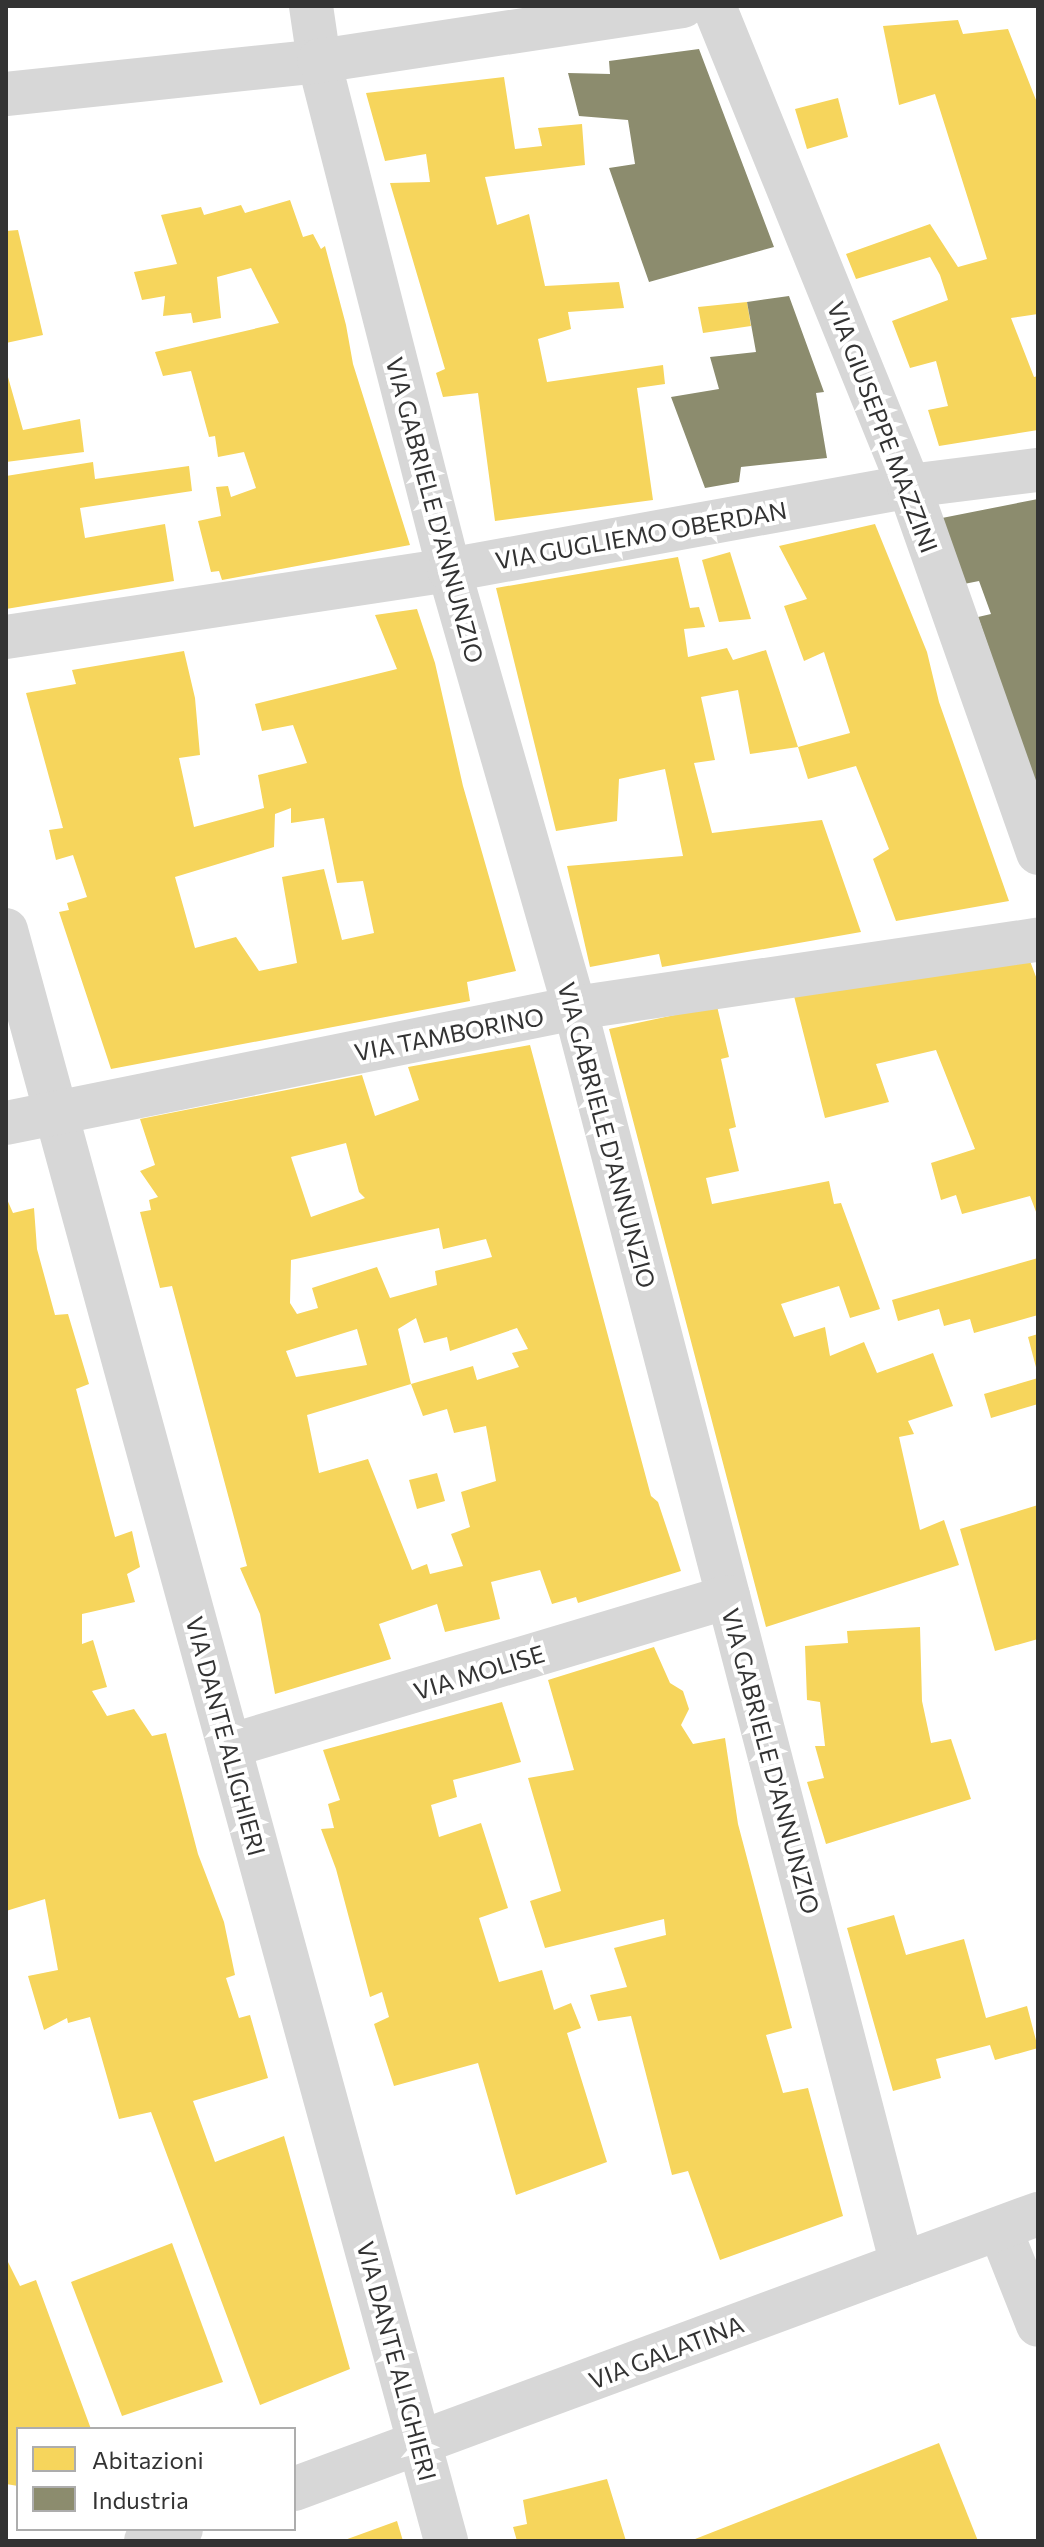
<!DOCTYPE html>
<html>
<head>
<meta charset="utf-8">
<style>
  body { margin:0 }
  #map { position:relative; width:1044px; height:2547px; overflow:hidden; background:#fff; font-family:Commissioner,sans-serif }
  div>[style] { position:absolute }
  .homes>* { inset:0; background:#f6d55c }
  .industry>* { inset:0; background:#8c8c6e }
  .minor>* { height:44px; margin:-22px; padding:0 22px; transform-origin:22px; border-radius:22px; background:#d7d7d7 }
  span { translate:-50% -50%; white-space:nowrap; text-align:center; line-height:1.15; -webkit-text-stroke:8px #fff; paint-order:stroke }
  .street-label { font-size:24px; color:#333 }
  .frame { position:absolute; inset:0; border:8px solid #333; pointer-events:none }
  .legend { position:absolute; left:16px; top:2427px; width:280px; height:104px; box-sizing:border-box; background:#fff; border:2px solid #adadad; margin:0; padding:10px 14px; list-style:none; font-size:24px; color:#333 }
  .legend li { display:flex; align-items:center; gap:16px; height:40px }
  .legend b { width:40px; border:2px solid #adadad }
</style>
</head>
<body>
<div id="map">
  <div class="homes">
    <div style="clip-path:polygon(958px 20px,963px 34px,1008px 29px,1038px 105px,1038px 314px,1011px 318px,1034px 377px,1038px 376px,1038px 430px,939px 446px,928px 410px,948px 406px,936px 361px,910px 368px,892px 321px,948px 300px,940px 275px,930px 257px,856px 279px,846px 254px,930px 224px,958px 267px,987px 259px,935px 94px,899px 105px,883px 26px)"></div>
    <div style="clip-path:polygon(504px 77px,515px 149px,542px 146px,538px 128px,582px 124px,585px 165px,485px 177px,497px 225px,529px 214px,545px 286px,619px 282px,624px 308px,568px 312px,571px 329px,538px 339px,547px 382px,663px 365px,665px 384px,637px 388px,653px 500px,495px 521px,478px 393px,443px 397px,436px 373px,445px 369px,390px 183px,430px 182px,426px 154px,385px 161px,366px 93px)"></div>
    <div style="clip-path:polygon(838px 98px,848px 137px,807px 149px,795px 109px)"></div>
    <div style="clip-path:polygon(290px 200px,303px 237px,313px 234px,321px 249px,325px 246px,346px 325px,353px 364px,410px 545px,222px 580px,219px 571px,211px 572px,198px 521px,221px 516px,216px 487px,228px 486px,231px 497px,256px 488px,244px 452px,218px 457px,215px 436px,209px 437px,191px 371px,163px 376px,155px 352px,279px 323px,251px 268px,217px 277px,221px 318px,193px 323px,191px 313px,163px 316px,165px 296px,142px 300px,134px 272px,177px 264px,161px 215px,201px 207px,204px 215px,241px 205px,245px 213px)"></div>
    <div style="clip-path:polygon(18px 230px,43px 335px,6px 343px,6px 231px)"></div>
    <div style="clip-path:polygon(747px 302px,751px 326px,703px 333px,698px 307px)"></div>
    <div style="clip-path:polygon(6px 370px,23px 430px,80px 419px,84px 452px,6px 462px)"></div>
    <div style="clip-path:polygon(93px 462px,95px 479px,189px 466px,192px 491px,80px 508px,85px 538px,165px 524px,174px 581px,6px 609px,6px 476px)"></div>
    <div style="clip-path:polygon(875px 524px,927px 652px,939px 702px,1009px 901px,896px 921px,873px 859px,889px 849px,856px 766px,808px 779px,798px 747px,850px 733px,824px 652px,804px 661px,784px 606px,807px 599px,779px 546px)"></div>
    <div style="clip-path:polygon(730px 552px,751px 619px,719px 622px,702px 560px)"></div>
    <div style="clip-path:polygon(678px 557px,690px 608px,699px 607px,705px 627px,684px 629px,688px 657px,727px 648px,733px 660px,766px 650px,798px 747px,750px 754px,738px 690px,701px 697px,715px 760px,694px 763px,712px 833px,822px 820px,861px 932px,662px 967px,659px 954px,590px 967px,567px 866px,683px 856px,665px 769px,619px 779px,617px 821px,556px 831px,496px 588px)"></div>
    <div style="clip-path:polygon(evenodd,417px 609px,435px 663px,463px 786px,516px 971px,467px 982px,470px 1001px,111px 1069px,59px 912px,69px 910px,67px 903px,87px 897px,73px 855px,56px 860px,49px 830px,63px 828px,26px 693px,76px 684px,72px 670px,184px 651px,195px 698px,200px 755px,179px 758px,194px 827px,264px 808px,258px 775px,307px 763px,293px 725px,262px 731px,255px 704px,397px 669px,375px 615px,417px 609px,291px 808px,291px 823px,324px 818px,337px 883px,363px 881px,374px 933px,342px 940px,324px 869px,282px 877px,297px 963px,259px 971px,236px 937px,195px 948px,175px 877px,274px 847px,275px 814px,291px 808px)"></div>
    <div style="clip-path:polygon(1030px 961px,1038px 982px,1038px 1217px,1030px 1196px,962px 1214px,956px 1195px,941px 1200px,931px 1163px,975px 1149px,936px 1050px,876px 1064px,889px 1102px,825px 1118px,794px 996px)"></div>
    <div style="clip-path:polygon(717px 1006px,729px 1057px,721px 1059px,736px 1127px,729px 1129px,739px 1171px,706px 1178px,712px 1204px,829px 1181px,834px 1204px,841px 1203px,880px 1309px,850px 1318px,839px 1286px,781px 1304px,794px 1337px,825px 1327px,830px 1356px,864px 1342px,877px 1373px,933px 1353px,953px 1406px,908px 1421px,914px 1434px,899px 1437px,920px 1530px,944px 1520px,959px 1565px,766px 1627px,609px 1029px)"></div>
    <div style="clip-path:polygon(evenodd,530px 1045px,651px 1496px,658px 1502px,681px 1571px,578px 1603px,576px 1597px,552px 1604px,540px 1570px,491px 1582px,500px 1619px,445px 1632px,437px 1604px,379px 1624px,391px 1659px,275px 1694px,260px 1614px,240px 1568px,247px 1566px,172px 1286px,160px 1288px,140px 1212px,151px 1210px,149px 1200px,158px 1197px,140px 1171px,155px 1165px,140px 1119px,362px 1075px,375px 1116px,419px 1100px,408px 1067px,530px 1045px,346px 1143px,359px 1192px,365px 1198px,311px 1217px,291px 1157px,346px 1143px,530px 1045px,439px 1228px,443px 1249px,486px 1239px,492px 1257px,435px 1271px,437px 1285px,390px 1298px,377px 1267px,312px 1288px,318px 1308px,297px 1314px,290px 1303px,291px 1260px,439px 1228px,530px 1045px,416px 1318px,424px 1343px,447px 1337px,450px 1351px,517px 1328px,528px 1349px,512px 1353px,519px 1367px,477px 1380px,473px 1366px,411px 1384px,423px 1416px,447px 1409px,454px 1433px,486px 1426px,496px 1481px,461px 1492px,470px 1527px,451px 1534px,463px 1566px,430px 1574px,427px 1564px,412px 1570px,368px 1459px,319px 1473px,307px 1415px,411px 1384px,398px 1329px,416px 1318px,530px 1045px,357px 1329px,367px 1365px,296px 1377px,286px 1351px,357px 1329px)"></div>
    <div style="clip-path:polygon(6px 1197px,13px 1213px,34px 1208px,37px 1249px,55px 1315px,68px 1314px,89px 1384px,76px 1389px,115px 1537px,132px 1531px,140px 1567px,127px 1574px,135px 1602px,82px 1614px,82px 1644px,93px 1640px,107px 1687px,92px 1691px,107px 1716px,134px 1709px,152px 1736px,166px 1733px,198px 1854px,224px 1922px,235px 1975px,226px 1978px,239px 2018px,250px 2015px,268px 2078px,193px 2101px,215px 2162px,284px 2136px,350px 2369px,260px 2405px,151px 2112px,119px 2119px,90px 2017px,68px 2023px,67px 2018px,44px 2030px,28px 1976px,58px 1970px,45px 1899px,6px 1911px)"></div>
    <div style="clip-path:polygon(1038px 1258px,1038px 1315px,974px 1333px,970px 1319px,944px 1326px,939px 1309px,898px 1321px,892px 1300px)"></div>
    <div style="clip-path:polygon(1038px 1334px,1038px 1371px,1037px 1371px,1028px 1337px)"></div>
    <div style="clip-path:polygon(1038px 1378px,1038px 1404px,991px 1418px,984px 1394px)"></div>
    <div style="clip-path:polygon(437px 1473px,445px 1501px,417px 1509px,409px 1480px)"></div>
    <div style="clip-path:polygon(1038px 1505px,1038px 1639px,995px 1651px,960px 1529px)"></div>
    <div style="clip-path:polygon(920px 1627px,922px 1701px,931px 1743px,951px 1739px,971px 1799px,826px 1844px,807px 1782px,824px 1778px,815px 1746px,825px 1746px,820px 1702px,807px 1700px,805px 1646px,848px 1643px,847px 1631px)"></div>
    <div style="clip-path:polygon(654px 1647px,670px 1683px,683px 1691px,689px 1709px,681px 1725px,693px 1744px,725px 1738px,738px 1824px,792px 2028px,766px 2035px,783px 2093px,808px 2088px,843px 2216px,720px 2260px,688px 2171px,672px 2175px,631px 2016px,598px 2021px,590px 1995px,627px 1987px,614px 1948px,666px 1935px,664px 1919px,545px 1948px,530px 1901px,561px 1891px,528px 1778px,574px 1770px,548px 1680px)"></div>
    <div style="clip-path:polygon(502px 1702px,521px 1762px,453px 1780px,457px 1797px,431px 1805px,439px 1837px,481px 1823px,508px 1908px,479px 1918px,499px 1982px,542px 1970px,554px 2010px,571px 2003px,581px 2028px,567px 2033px,607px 2162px,516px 2195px,478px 2063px,394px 2086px,374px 2024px,389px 2017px,382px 1992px,370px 1997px,336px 1869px,321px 1829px,334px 1828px,328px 1804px,340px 1800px,323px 1750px)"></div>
    <div style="clip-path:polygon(894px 1915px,906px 1955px,964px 1939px,986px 2018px,1027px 2006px,1038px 2048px,995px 2060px,990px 2045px,936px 2059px,941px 2078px,893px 2091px,847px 1928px)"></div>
    <div style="clip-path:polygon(172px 2243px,223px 2382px,122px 2416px,71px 2282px)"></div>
    <div style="clip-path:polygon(6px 2258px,20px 2286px,36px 2280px,91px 2429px,18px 2429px,18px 2486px,6px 2484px)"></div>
    <div style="clip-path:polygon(939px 2443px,978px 2541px,690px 2541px)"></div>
    <div style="clip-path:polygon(607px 2479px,626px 2541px,517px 2541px,513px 2527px,527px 2524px,523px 2500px)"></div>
    <div style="clip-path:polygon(397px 2521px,403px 2541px,342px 2541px)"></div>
  </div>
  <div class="industry">
    <div style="clip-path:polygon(699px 49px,774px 247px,649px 282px,609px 168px,635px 164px,628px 120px,579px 116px,568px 73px,610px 74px,609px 61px)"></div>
    <div style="clip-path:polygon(789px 296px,824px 392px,816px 393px,827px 458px,741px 467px,739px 482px,705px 488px,671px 397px,719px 389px,710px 357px,756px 352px,747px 302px)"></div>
    <div style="clip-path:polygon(1038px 499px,1038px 792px,978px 617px,991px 614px,979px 581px,964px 584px,942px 518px)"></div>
  </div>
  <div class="minor">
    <div style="left:311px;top:6px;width:56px;rotate:81.7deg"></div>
    <div style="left:319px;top:61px;width:525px;rotate:75.67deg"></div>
    <div style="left:449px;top:570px;width:456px;rotate:74deg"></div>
    <div style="left:575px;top:1008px;width:1298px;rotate:75.41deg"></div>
    <div style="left:714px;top:6px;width:518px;rotate:67.89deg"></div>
    <div style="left:909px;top:486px;width:389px;rotate:70.6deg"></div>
    <div style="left:6px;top:94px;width:315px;rotate:-6deg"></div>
    <div style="left:319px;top:61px;width:368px;rotate:-8.6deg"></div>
    <div style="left:6px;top:637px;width:448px;rotate:-8.6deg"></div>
    <div style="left:449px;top:570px;width:468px;rotate:-10.3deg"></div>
    <div style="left:909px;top:486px;width:130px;rotate:-7.1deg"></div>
    <div style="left:6px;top:930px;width:1670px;rotate:74.72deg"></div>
    <div style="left:6px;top:1123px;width:581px;rotate:-11.43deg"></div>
    <div style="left:575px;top:1008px;width:468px;rotate:-8.4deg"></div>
    <div style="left:229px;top:1746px;width:521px;rotate:-16.63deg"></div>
    <div style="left:1000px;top:2229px;width:103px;rotate:68.4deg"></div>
    <div style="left:294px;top:2489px;width:793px;rotate:-20.29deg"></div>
    <div style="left:146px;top:2541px;width:37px;rotate:-19deg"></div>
  </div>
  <div class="street-label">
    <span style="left:883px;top:427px;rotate:69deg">VIA GIUSEPPE MAZZINI</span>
    <span style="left:435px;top:510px;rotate:75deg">VIA GABRIELE D'ANNUNZIO</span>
    <span style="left:641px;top:535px;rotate:-10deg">VIA GUGLIEMO OBERDAN</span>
    <span style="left:449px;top:1034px;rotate:-11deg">VIA TAMBORINO</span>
    <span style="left:607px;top:1135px;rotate:75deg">VIA GABRIELE D'ANNUNZIO</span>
    <span style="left:479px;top:1672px;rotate:-17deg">VIA MOLISE</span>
    <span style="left:226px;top:1736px;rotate:75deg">VIA DANTE ALIGHIERI</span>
    <span style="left:771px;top:1761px;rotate:75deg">VIA GABRIELE D'ANNUNZIO</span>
    <span style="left:666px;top:2352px;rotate:-21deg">VIA GALATINA</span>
    <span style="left:397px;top:2361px;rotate:75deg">VIA DANTE ALIGHIERI</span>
  </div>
  <div class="frame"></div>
  <ul class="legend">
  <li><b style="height:22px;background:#f6d55c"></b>Abitazioni</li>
  <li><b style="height:22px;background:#8c8c6e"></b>Industria</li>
  </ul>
</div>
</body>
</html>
